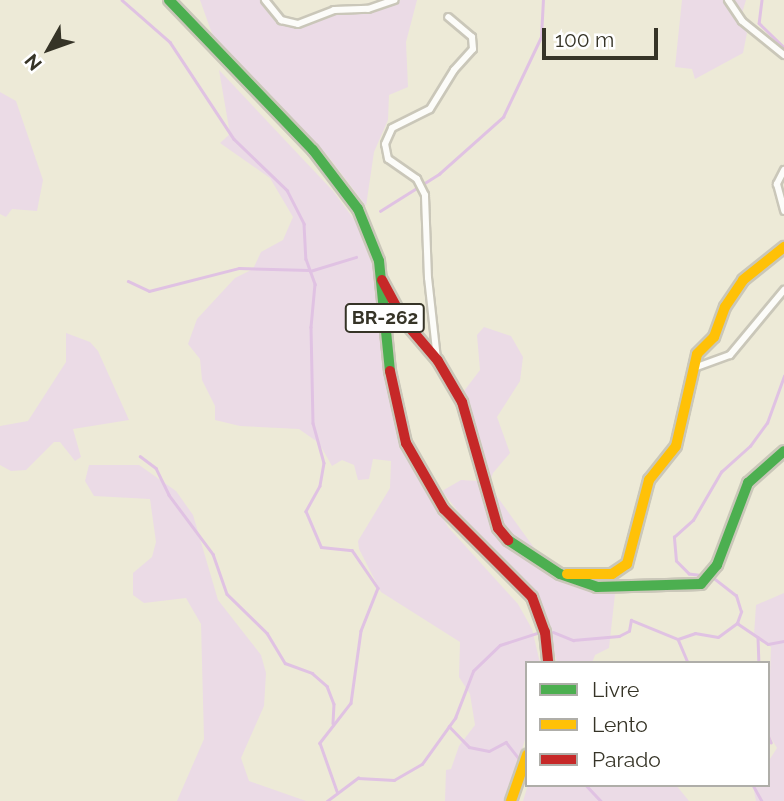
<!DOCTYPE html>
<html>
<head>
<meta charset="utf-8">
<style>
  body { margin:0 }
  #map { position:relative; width:784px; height:801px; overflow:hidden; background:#edead7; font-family:Raleway,sans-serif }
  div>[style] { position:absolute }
  .green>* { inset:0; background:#ebdbe6 }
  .stream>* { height:2.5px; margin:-1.25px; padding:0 1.25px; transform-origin:1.25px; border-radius:1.25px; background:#e0c2e3 }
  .roads { filter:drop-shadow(2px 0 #cac7b9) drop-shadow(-2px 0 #cac7b9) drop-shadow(0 2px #cac7b9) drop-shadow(0 -2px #cac7b9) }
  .street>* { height:6px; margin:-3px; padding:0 3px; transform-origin:3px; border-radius:3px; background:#fcfcf9 }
  .fast>* { height:10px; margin:-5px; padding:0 5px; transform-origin:5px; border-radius:5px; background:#4caf50 }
  .slow>* { height:10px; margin:-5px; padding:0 5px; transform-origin:5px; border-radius:5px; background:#ffc107 }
  .jam>* { height:10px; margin:-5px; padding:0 5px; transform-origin:5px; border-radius:5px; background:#c62828 }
  span { translate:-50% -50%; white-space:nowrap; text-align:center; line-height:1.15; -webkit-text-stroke:6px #fff; paint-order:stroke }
  .shield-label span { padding:2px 5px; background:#fff; border:2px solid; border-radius:5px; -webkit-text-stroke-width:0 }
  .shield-label { font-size:19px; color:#363427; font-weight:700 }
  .legend { position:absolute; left:525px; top:661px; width:245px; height:126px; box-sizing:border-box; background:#fff; border:2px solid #afaea9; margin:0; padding:9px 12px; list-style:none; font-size:21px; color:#363427 }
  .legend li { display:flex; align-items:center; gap:14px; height:35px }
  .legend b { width:35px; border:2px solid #afaea9 }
  .north { position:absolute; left:14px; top:14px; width:70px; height:70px; -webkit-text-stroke:5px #fff; paint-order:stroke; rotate:230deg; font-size:19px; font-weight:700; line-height:28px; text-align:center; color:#363427 }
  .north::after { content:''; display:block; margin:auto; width:24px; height:32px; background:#363427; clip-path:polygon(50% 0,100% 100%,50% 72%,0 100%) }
  .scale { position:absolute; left:542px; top:28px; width:116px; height:32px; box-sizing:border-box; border:4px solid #363427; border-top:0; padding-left:9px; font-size:21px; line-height:24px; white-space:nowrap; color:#363427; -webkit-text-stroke:5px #fff; paint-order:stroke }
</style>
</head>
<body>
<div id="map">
  <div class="green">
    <div style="clip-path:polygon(200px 0,268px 0,285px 19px,312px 22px,337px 13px,364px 13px,401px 0,417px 0,406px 42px,408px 87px,389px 95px,388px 120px,374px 152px,366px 206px,327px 155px,215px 42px)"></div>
    <div style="clip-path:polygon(682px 0,746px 0,739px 23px,747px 33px,743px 53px,695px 79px,692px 69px,675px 67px)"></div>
    <div style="clip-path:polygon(219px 70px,333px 191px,356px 222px,374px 269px,382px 360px,399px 439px,448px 527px,518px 604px,532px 629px,540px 663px,527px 663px,527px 733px,506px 801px,445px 801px,446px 770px,451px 769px,459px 746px,475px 725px,470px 694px,459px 677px,460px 642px,381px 592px,359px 549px,358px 541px,390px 488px,391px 461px,373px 459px,369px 479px,358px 480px,354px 465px,342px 460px,332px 466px,319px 443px,299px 429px,240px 426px,215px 420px,215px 406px,202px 380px,200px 359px,188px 344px,197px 319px,235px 278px,253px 269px,261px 252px,283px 240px,293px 217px,270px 178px,220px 143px,230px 134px)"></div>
    <div style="clip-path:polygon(0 92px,16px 101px,43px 180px,37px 211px,12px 209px,6px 217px,0 214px)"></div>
    <div style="clip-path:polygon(484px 327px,511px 336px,523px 357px,520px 381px,497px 417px,510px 453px,493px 473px,490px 482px,496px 495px,540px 556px,593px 590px,615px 594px,609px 648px,595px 655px,592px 663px,557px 663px,549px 628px,442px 491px,461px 480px,479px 481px,461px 395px,480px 370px,477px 335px)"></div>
    <div style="clip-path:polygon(66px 333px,90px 342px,98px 351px,129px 420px,73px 429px,81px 457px,75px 461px,60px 442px,54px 442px,26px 470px,11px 471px,0 465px,0 426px,28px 421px,66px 362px)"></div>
    <div style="clip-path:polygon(89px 465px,139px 465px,176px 491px,193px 515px,218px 600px,261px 655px,266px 673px,264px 706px,241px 758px,249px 781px,306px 801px,177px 801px,204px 739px,201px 624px,186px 598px,144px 603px,133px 595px,133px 573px,152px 557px,156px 542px,150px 499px,94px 496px,85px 481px)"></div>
    <div style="clip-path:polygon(784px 593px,784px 801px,756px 801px,753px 785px,768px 785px,768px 762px,777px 748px,768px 733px,771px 647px,754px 635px,756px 605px)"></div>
    <div style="clip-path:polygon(528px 785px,676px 785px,689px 801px,523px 801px)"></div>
  </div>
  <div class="stream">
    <div style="left:122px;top:0;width:64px;rotate:41.2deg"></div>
    <div style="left:170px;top:42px;width:116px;rotate:56.6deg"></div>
    <div style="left:234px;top:139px;width:74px;rotate:43.9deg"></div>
    <div style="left:287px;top:190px;width:38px;rotate:63deg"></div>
    <div style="left:304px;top:224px;width:35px;rotate:87deg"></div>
    <div style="left:306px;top:259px;width:27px;rotate:70deg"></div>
    <div style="left:315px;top:284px;width:43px;rotate:95.3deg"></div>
    <div style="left:311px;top:327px;width:96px;rotate:88.8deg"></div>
    <div style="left:313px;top:423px;width:41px;rotate:74.6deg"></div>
    <div style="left:324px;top:463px;width:23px;rotate:100deg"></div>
    <div style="left:320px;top:486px;width:29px;rotate:119deg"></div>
    <div style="left:306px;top:511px;width:39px;rotate:67deg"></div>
    <div style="left:321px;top:547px;width:31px;rotate:6deg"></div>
    <div style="left:352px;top:550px;width:46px;rotate:55.6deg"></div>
    <div style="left:378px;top:588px;width:46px;rotate:111.6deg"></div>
    <div style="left:361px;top:631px;width:73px;rotate:97.9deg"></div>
    <div style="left:351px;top:703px;width:51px;rotate:127.8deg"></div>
    <div style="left:320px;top:743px;width:51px;rotate:70.5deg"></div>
    <div style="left:762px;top:0;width:23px;rotate:97deg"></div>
    <div style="left:759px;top:23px;width:35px;rotate:44deg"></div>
    <div style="left:380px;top:211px;width:70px;rotate:-32.1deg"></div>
    <div style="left:439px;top:174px;width:86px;rotate:-41.7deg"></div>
    <div style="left:503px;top:117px;width:89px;rotate:-64.6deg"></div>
    <div style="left:541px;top:37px;width:37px;rotate:-87deg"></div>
    <div style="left:310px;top:271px;width:48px;rotate:-16.9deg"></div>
    <div style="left:128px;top:281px;width:23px;rotate:25deg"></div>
    <div style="left:149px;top:291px;width:93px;rotate:-14.3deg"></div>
    <div style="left:239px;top:268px;width:70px;rotate:1.6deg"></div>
    <div style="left:140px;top:456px;width:20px;rotate:37deg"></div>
    <div style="left:156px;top:468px;width:30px;rotate:64deg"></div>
    <div style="left:169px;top:495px;width:74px;rotate:53.3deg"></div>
    <div style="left:213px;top:554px;width:42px;rotate:70.7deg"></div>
    <div style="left:227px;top:594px;width:56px;rotate:44.3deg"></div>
    <div style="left:267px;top:633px;width:35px;rotate:59deg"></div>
    <div style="left:285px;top:663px;width:29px;rotate:20deg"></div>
    <div style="left:312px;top:673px;width:20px;rotate:41deg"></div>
    <div style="left:327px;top:686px;width:19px;rotate:69deg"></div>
    <div style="left:334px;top:704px;width:19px;rotate:93deg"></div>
    <div style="left:705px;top:576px;width:16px;rotate:-173deg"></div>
    <div style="left:689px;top:574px;width:18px;rotate:-135deg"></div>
    <div style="left:676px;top:561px;width:24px;rotate:-95deg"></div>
    <div style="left:674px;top:537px;width:25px;rotate:-42deg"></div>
    <div style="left:693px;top:520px;width:56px;rotate:-59.7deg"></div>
    <div style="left:721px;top:472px;width:39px;rotate:-42deg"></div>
    <div style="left:750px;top:446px;width:29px;rotate:-54deg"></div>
    <div style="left:767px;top:423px;width:50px;rotate:-70.1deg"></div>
    <div style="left:737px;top:623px;width:37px;rotate:34deg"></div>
    <div style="left:768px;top:644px;width:16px;rotate:-11deg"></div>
    <div style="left:553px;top:632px;width:22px;rotate:22deg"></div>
    <div style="left:573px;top:640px;width:46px;rotate:-5deg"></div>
    <div style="left:619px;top:636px;width:11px;rotate:-27deg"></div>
    <div style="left:629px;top:631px;width:11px;rotate:-80deg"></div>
    <div style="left:631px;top:620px;width:51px;rotate:22deg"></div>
    <div style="left:678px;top:639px;width:26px;rotate:67deg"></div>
    <div style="left:758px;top:637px;width:26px;rotate:88deg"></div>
    <div style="left:678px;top:639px;width:18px;rotate:-19deg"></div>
    <div style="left:695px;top:633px;width:23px;rotate:10deg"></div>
    <div style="left:718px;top:637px;width:24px;rotate:-36deg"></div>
    <div style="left:737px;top:623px;width:12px;rotate:-70deg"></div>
    <div style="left:741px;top:612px;width:17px;rotate:-107deg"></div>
    <div style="left:736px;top:596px;width:31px;rotate:-142deg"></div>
    <div style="left:449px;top:726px;width:29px;rotate:46deg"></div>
    <div style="left:469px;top:747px;width:20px;rotate:11deg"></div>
    <div style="left:489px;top:751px;width:19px;rotate:-28deg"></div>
    <div style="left:506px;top:742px;width:23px;rotate:52deg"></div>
    <div style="left:768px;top:735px;width:8px;rotate:67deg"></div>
    <div style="left:586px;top:785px;width:22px;rotate:47deg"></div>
    <div style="left:753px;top:785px;width:18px;rotate:61deg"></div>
    <div style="left:327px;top:801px;width:39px;rotate:-37deg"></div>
    <div style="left:358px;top:778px;width:36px;rotate:3deg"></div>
    <div style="left:394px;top:780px;width:32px;rotate:-30deg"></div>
    <div style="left:422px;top:764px;width:57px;rotate:-54.3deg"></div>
    <div style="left:455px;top:718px;width:50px;rotate:-69deg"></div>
    <div style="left:473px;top:671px;width:37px;rotate:-44deg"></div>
    <div style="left:500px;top:645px;width:38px;rotate:-18deg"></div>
  </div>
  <div class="roads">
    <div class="street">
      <div style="left:265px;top:0;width:26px;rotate:51deg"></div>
      <div style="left:281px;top:20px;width:17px;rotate:13deg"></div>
      <div style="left:298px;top:24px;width:39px;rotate:-21deg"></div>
      <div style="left:334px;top:10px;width:34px;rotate:-2deg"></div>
      <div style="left:368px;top:9px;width:28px;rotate:-19deg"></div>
      <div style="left:728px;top:0;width:25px;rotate:56deg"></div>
      <div style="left:742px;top:21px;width:54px;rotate:39deg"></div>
      <div style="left:784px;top:170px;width:16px;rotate:117deg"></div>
      <div style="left:777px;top:184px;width:28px;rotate:75deg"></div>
      <div style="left:437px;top:359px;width:81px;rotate:-96.3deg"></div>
      <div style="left:428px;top:278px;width:83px;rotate:-92.1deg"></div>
      <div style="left:425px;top:195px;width:18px;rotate:-117deg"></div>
      <div style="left:417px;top:179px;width:35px;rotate:-145deg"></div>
      <div style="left:388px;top:159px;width:15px;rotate:-101deg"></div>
      <div style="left:385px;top:144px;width:17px;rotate:-66deg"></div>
      <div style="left:392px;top:128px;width:42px;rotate:-26.6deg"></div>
      <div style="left:430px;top:109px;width:46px;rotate:-58.4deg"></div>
      <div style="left:454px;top:70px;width:28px;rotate:-48deg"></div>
      <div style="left:473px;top:49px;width:12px;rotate:-95deg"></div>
      <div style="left:472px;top:37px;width:31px;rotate:-140deg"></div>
      <div style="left:694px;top:368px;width:38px;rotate:-20deg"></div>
      <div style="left:730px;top:355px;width:85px;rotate:-50.3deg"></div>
    </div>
    <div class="fast">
      <div style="left:169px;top:0;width:208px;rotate:46.2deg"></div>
      <div style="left:313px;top:150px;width:74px;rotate:52.7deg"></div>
      <div style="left:358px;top:209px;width:56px;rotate:68deg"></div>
      <div style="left:379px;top:261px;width:111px;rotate:84.3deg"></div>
      <div style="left:508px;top:540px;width:62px;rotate:33.2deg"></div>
      <div style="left:560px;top:574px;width:39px;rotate:19deg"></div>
      <div style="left:597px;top:587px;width:104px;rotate:-1.7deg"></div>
      <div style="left:701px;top:584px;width:25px;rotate:-50deg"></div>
      <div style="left:717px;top:565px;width:88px;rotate:-69.3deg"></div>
      <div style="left:748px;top:483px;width:48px;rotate:-41.6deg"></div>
    </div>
    <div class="slow">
      <div style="left:567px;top:574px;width:45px"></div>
      <div style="left:612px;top:574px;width:18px;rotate:-34deg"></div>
      <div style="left:627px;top:564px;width:87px;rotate:-75.3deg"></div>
      <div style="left:649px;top:480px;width:43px;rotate:-51.5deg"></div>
      <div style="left:676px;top:446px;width:94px;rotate:-77.1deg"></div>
      <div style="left:697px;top:354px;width:24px;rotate:-45deg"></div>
      <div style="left:714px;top:337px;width:32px;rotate:-70deg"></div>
      <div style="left:725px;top:307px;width:32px;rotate:-56deg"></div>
      <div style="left:743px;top:280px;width:53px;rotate:-38.8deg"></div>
      <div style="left:511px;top:801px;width:49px;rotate:-70.8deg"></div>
    </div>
    <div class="jam">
      <div style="left:382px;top:280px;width:47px;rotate:61.8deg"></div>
      <div style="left:404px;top:321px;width:52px;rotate:49.6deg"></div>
      <div style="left:438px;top:361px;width:48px;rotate:59.7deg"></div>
      <div style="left:462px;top:402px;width:131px;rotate:74.1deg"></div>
      <div style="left:498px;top:528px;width:16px;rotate:50deg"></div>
      <div style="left:390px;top:371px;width:74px;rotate:77.5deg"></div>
      <div style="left:406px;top:443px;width:76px;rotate:60.1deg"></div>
      <div style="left:444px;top:509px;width:124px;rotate:45deg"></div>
      <div style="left:532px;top:597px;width:37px;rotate:70deg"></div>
      <div style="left:545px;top:632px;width:31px;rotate:84deg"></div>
    </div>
  </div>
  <div class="shield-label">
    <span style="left:385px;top:318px">BR-262</span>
  </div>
  <ul class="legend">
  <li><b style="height:9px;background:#4caf50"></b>Livre</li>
  <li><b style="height:9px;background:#ffc107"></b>Lento</li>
  <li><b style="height:9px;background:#c62828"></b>Parado</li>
  </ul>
  <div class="north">N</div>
  <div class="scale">100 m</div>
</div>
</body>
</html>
